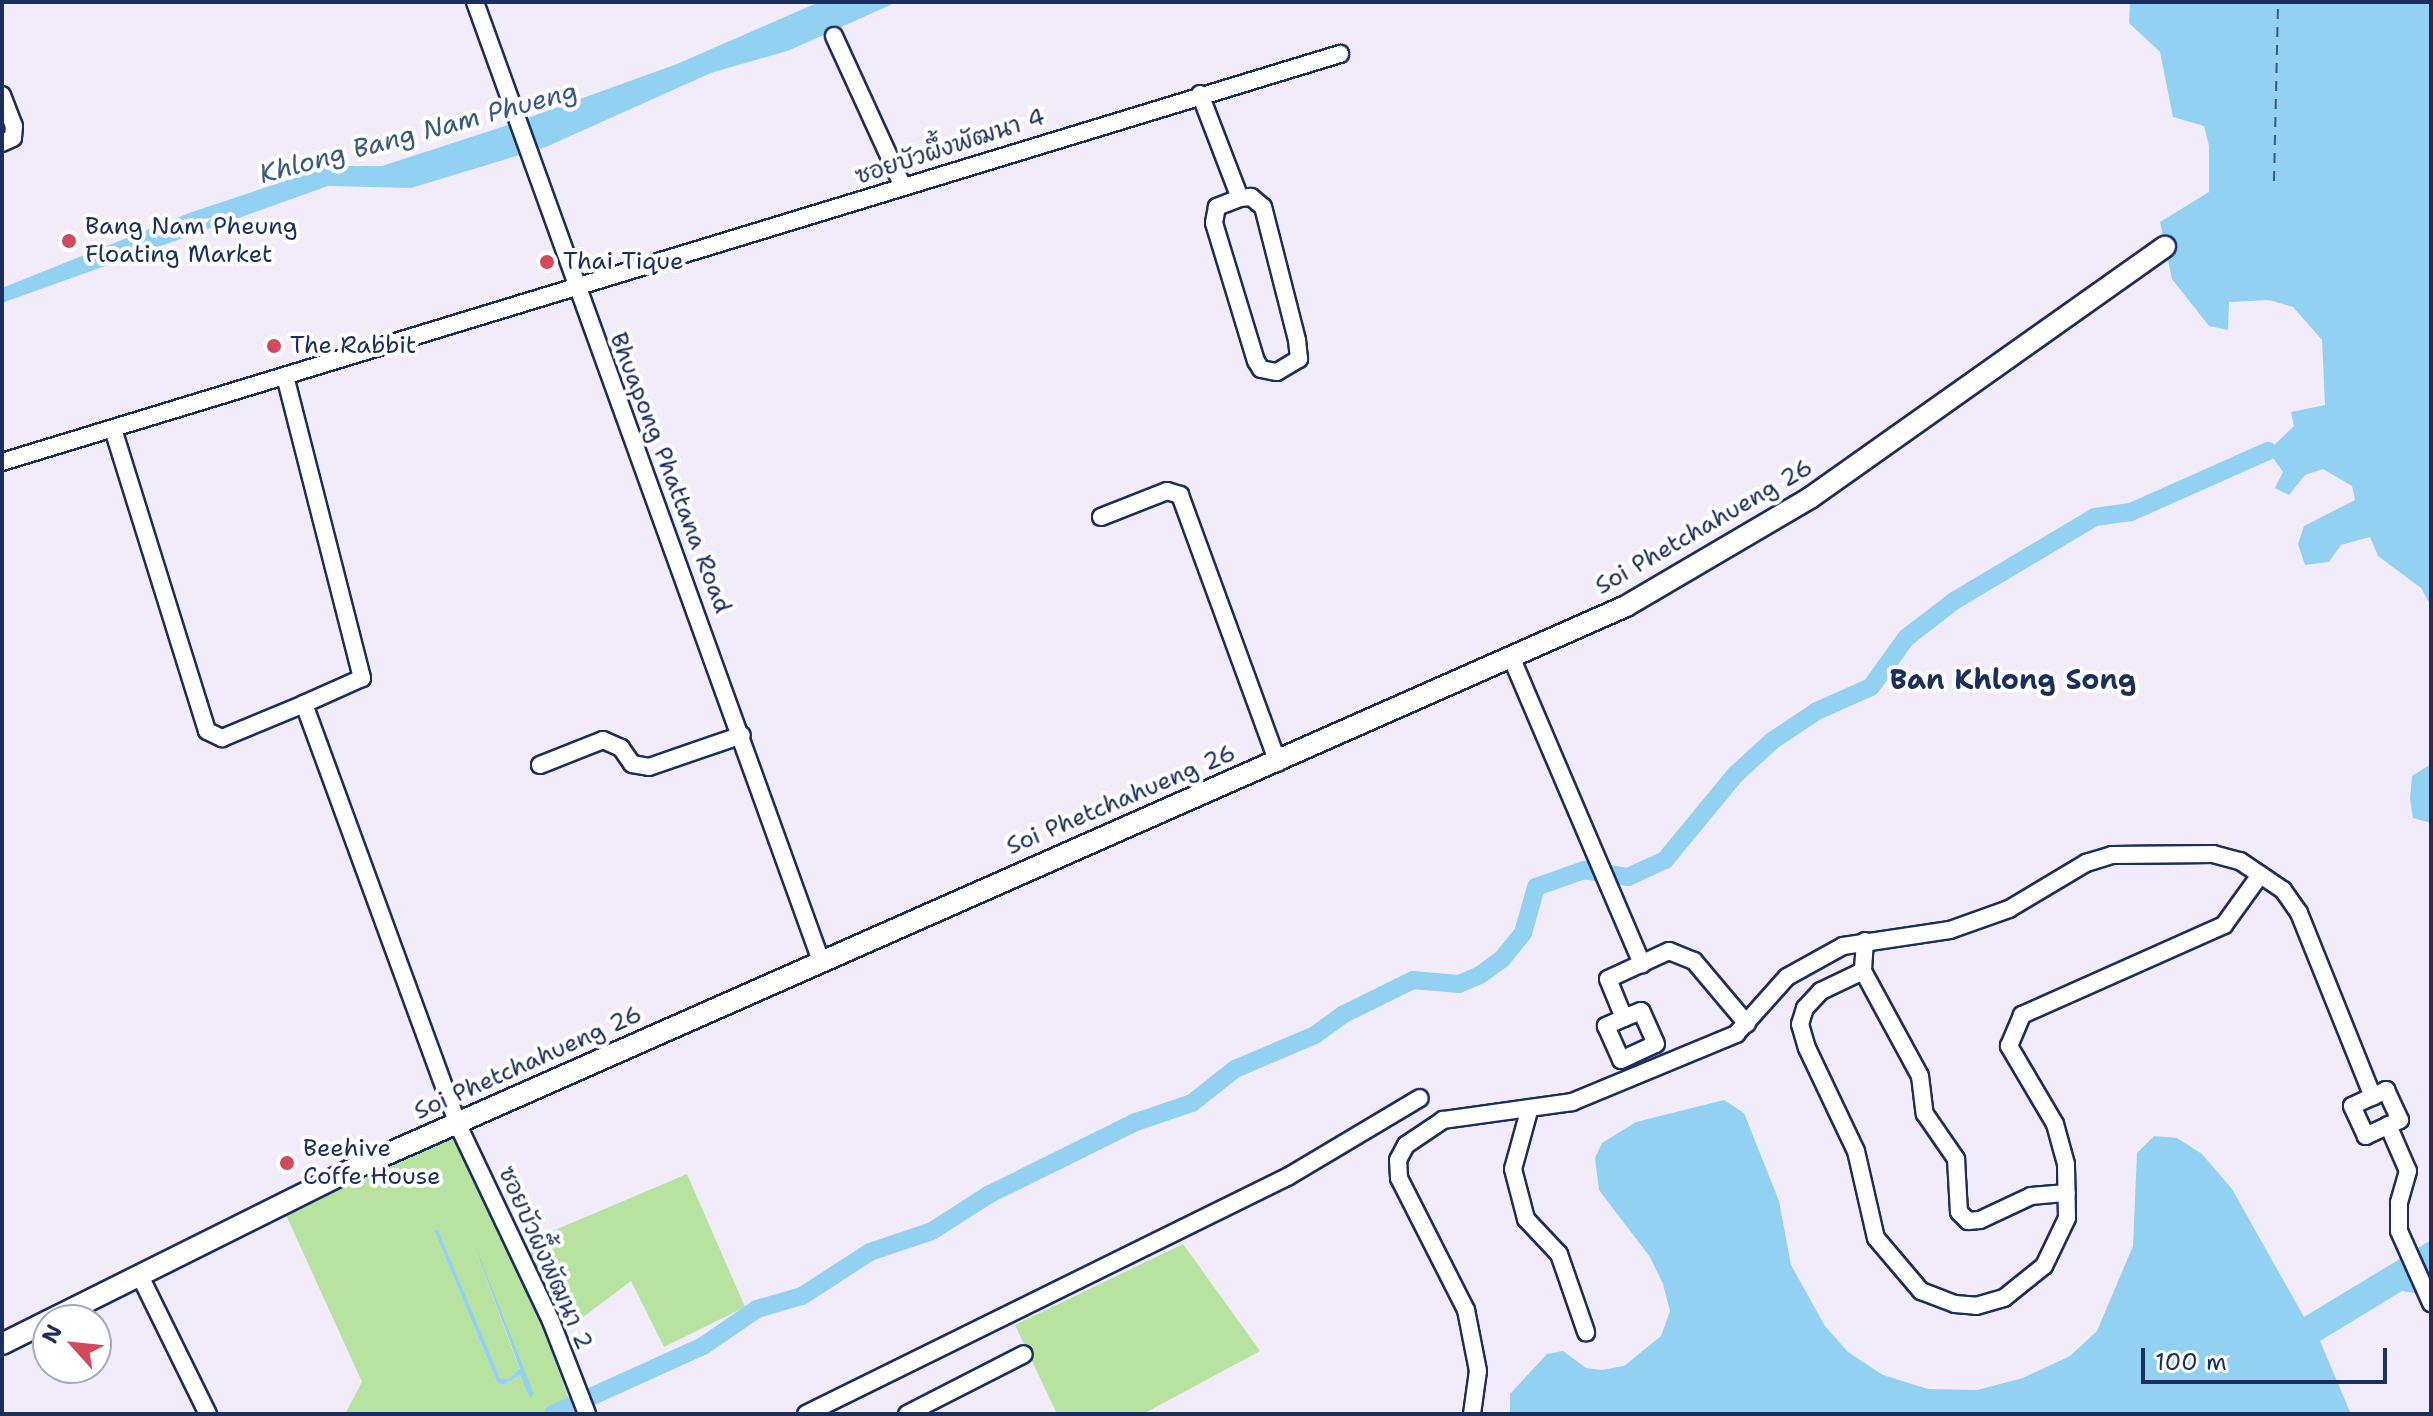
<!DOCTYPE html>
<html>
<head>
<meta charset="utf-8">
<style>
  body { margin:0 }
  #map { position:relative; width:2433px; height:1416px; overflow:hidden; background:#f2ebf9; font-family:"Shantell Sans","Playpen Sans Thai",sans-serif }
  div>[style] { position:absolute }
  .green>* { inset:0; background:#b8e29f }
  .water>* { inset:0; background:#93d1f3 }
  .canal>* { height:18px; margin:-9px; padding:0 9px; transform-origin:9px; border-radius:9px; background:#93d1f3 }
  .ferry>* { height:2px; margin-top:-1px; transform-origin:0; background:repeating-linear-gradient(90deg,#395883 0 10px,transparent 0 18px) }
  .roads { filter:drop-shadow(2px 0 #1b2f5e) drop-shadow(-2px 0 #1b2f5e) drop-shadow(0 2px #1b2f5e) drop-shadow(0 -2px #1b2f5e) }
  .minor>* { height:16px; margin:-8px; padding:0 8px; transform-origin:8px; border-radius:8px; background:#fff }
  .tertiary>* { height:20px; margin:-10px; padding:0 10px; transform-origin:10px; border-radius:10px; background:#fff }
  .dots>* { width:22px; height:22px; translate:-50% -50%; box-sizing:border-box; border:4px solid #fff; border-radius:50% }
  span { translate:-50% -50%; white-space:nowrap; text-align:center; line-height:1.15; -webkit-text-stroke:8px #fff; paint-order:stroke }
  .street-label { font-size:24px; color:#1b2f5e }
  .poi-label { font-size:24px; color:#1b2f5e }
  .left { translate:0 -50%; text-align:left }
  .water-label { font-size:26px; color:#395883; font-style:italic }
  .quarter-label { font-size:28px; color:#1b2f5e; font-weight:700 }
  .frame { position:absolute; inset:0; border:4px solid #1b2f5e; pointer-events:none }
  .north { position:absolute; left:32px; top:1304px; width:80px; height:80px; box-sizing:border-box; background:#fff; border:2px solid #a4acbf; border-radius:50%; rotate:297deg; font-size:22px; font-weight:700; line-height:32px; text-align:center; color:#1b2f5e }
  .north::after { content:''; display:block; margin:auto; width:28px; height:36px; background:#d1495b; clip-path:polygon(50% 0,100% 100%,50% 72%,0 100%) }
  .scale { position:absolute; left:2141px; top:1348px; width:246px; height:36px; box-sizing:border-box; border:4px solid #1b2f5e; border-top:0; padding-left:10px; font-size:24px; line-height:28px; white-space:nowrap; color:#1b2f5e; -webkit-text-stroke:6px #fff; paint-order:stroke }
</style>
</head>
<body>
<div id="map">
  <div class="green">
    <div style="clip-path:polygon(evenodd,455px 1135px,508px 1250px,687px 1174px,745px 1307px,664px 1347px,631px 1281px,549px 1343px,574px 1414px,345px 1414px,362px 1382px,286px 1215px,455px 1135px,434px 1230px,500px 1378px,508px 1379px,520px 1370px,471px 1238px,531px 1397px,520px 1375px,504px 1385px,497px 1382px,434px 1230px)"></div>
    <div style="clip-path:polygon(1183px 1244px,1260px 1351px,1143px 1414px,1057px 1414px,1015px 1325px)"></div>
  </div>
  <div class="water">
    <div style="clip-path:polygon(819px 2px,897px 2px,790px 50px,711px 73px,546px 147px,411px 188px,328px 186px,2px 303px,2px 288px,189px 213px,330px 166px,382px 166px,505px 126px,677px 64px)"></div>
    <div style="clip-path:polygon(2130px 2px,2431px 2px,2431px 606px,2421px 588px,2378px 556px,2370px 537px,2341px 545px,2329px 562px,2305px 565px,2298px 544px,2304px 526px,2355px 500px,2352px 486px,2323px 469px,2305px 475px,2289px 495px,2275px 488px,2283px 472px,2268px 451px,2294px 426px,2291px 412px,2325px 405px,2322px 340px,2293px 307px,2269px 300px,2229px 302px,2228px 330px,2209px 326px,2172px 279px,2160px 222px,2209px 192px,2209px 146px,2204px 126px,2173px 117px,2160px 52px,2129px 23px)"></div>
    <div style="clip-path:polygon(2431px 764px,2431px 823px,2413px 818px,2410px 799px,2412px 776px)"></div>
    <div style="clip-path:polygon(1724px 1100px,1744px 1113px,1779px 1201px,1791px 1265px,1825px 1326px,1848px 1352px,1883px 1375px,1928px 1389px,1977px 1390px,2023px 1378px,2070px 1356px,2097px 1331px,2133px 1246px,2137px 1153px,2154px 1136px,2177px 1138px,2202px 1154px,2232px 1189px,2304px 1317px,2431px 1240px,2431px 1288px,2420px 1294px,2402px 1291px,2320px 1341px,2351px 1414px,1510px 1414px,1510px 1394px,1547px 1354px,1563px 1351px,1586px 1368px,1602px 1370px,1624px 1366px,1661px 1336px,1670px 1311px,1663px 1284px,1650px 1257px,1599px 1190px,1595px 1158px,1602px 1143px,1636px 1122px)"></div>
    <div style="clip-path:polygon(434px 1230px,438px 1230px,500px 1378px,508px 1379px,520px 1369px,470px 1233px,534px 1394px,530px 1398px,520px 1375px,504px 1385px,497px 1382px)"></div>
  </div>
  <div class="canal">
    <div style="left:553px;top:1414px;width:165px;rotate:-24.4deg"></div>
    <div style="left:703px;top:1346px;width:65px;rotate:-34.4deg"></div>
    <div style="left:757px;top:1309px;width:47px;rotate:-16.1deg"></div>
    <div style="left:802px;top:1296px;width:81px;rotate:-32.9deg"></div>
    <div style="left:870px;top:1252px;width:65px;rotate:-18.7deg"></div>
    <div style="left:932px;top:1231px;width:67px;rotate:-32.7deg"></div>
    <div style="left:988px;top:1195px;width:165px;rotate:-26.3deg"></div>
    <div style="left:1136px;top:1122px;width:59px;rotate:-18.7deg"></div>
    <div style="left:1192px;top:1103px;width:55px;rotate:-38.3deg"></div>
    <div style="left:1235px;top:1069px;width:87px;rotate:-23deg"></div>
    <div style="left:1315px;top:1035px;width:36px;rotate:-36deg"></div>
    <div style="left:1344px;top:1014px;width:77px;rotate:-26.2deg"></div>
    <div style="left:1413px;top:980px;width:46px;rotate:5deg"></div>
    <div style="left:1459px;top:984px;width:23px;rotate:-23deg"></div>
    <div style="left:1480px;top:975px;width:27px;rotate:-36deg"></div>
    <div style="left:1502px;top:959px;width:33px;rotate:-51deg"></div>
    <div style="left:1523px;top:933px;width:48px;rotate:-74.2deg"></div>
    <div style="left:1536px;top:887px;width:51px;rotate:-19.5deg"></div>
    <div style="left:1584px;top:870px;width:45px;rotate:9deg"></div>
    <div style="left:1628px;top:877px;width:41px;rotate:-24.7deg"></div>
    <div style="left:1665px;top:860px;width:112px;rotate:-50.5deg"></div>
    <div style="left:1736px;top:774px;width:49px;rotate:-42.5deg"></div>
    <div style="left:1772px;top:741px;width:54px;rotate:-33.7deg"></div>
    <div style="left:1817px;top:711px;width:59px;rotate:-24deg"></div>
    <div style="left:1871px;top:687px;width:60px;rotate:-54.5deg"></div>
    <div style="left:1906px;top:638px;width:61px;rotate:-37.6deg"></div>
    <div style="left:1954px;top:601px;width:164px;rotate:-30.8deg"></div>
    <div style="left:2095px;top:517px;width:36px;rotate:-8deg"></div>
    <div style="left:2131px;top:512px;width:150px;rotate:-24deg"></div>
  </div>
  <div class="ferry">
    <div style="left:2274px;top:181px;width:179px;rotate:-88.7deg"></div>
  </div>
  <div class="roads">
    <div class="minor">
      <div style="left:475px;top:2px;width:1020px;rotate:70.16deg"></div>
      <div style="left:834px;top:36px;width:166px;rotate:65.4deg"></div>
      <div style="left:1200px;top:94px;width:111px;rotate:69deg"></div>
      <div style="left:1240px;top:198px;width:25px;rotate:159deg"></div>
      <div style="left:1217px;top:207px;width:16px;rotate:101deg"></div>
      <div style="left:1214px;top:223px;width:144px;rotate:73.1deg"></div>
      <div style="left:1256px;top:361px;width:9px;rotate:58deg"></div>
      <div style="left:1261px;top:369px;width:16px;rotate:11deg"></div>
      <div style="left:1277px;top:372px;width:26px;rotate:-31deg"></div>
      <div style="left:1299px;top:359px;width:19px;rotate:-96deg"></div>
      <div style="left:1297px;top:340px;width:137px;rotate:-104.3deg"></div>
      <div style="left:1263px;top:207px;width:16px;rotate:-140deg"></div>
      <div style="left:1251px;top:197px;width:11px;rotate:175deg"></div>
      <div style="left:2px;top:95px;width:33px;rotate:69deg"></div>
      <div style="left:14px;top:126px;width:12px;rotate:95deg"></div>
      <div style="left:13px;top:138px;width:12px;rotate:156deg"></div>
      <div style="left:285px;top:376px;width:312px;rotate:75.7deg"></div>
      <div style="left:362px;top:678px;width:64px;rotate:155.9deg"></div>
      <div style="left:304px;top:704px;width:446px;rotate:69.9deg"></div>
      <div style="left:457px;top:1123px;width:219px;rotate:64.6deg"></div>
      <div style="left:551px;top:1321px;width:100px;rotate:68.8deg"></div>
      <div style="left:113px;top:429px;width:316px;rotate:72.7deg"></div>
      <div style="left:207px;top:731px;width:17px;rotate:25deg"></div>
      <div style="left:222px;top:738px;width:89px;rotate:-22.5deg"></div>
      <div style="left:2px;top:462px;width:1399px;rotate:-16.96deg"></div>
      <div style="left:1101px;top:517px;width:71px;rotate:-21.5deg"></div>
      <div style="left:1167px;top:491px;width:14px;rotate:17deg"></div>
      <div style="left:1180px;top:495px;width:285px;rotate:69.9deg"></div>
      <div style="left:1512px;top:659px;width:332px;rotate:66.9deg"></div>
      <div style="left:540px;top:765px;width:68px;rotate:-21.6deg"></div>
      <div style="left:603px;top:740px;width:20px;rotate:24deg"></div>
      <div style="left:621px;top:748px;width:19px;rotate:55deg"></div>
      <div style="left:632px;top:764px;width:17px;rotate:10deg"></div>
      <div style="left:649px;top:767px;width:98px;rotate:-19deg"></div>
      <div style="left:1865px;top:941px;width:30px;rotate:94deg"></div>
      <div style="left:1863px;top:971px;width:119px;rotate:61.5deg"></div>
      <div style="left:1920px;top:1076px;width:38px;rotate:83deg"></div>
      <div style="left:1925px;top:1114px;width:55px;rotate:55.4deg"></div>
      <div style="left:1956px;top:1159px;width:53px;rotate:86.8deg"></div>
      <div style="left:1959px;top:1212px;width:13px;rotate:45deg"></div>
      <div style="left:1968px;top:1221px;width:12px;rotate:-5deg"></div>
      <div style="left:1980px;top:1220px;width:56px;rotate:-25.2deg"></div>
      <div style="left:2031px;top:1196px;width:36px;rotate:-5deg"></div>
      <div style="left:1863px;top:971px;width:47px;rotate:154.5deg"></div>
      <div style="left:1821px;top:991px;width:23px;rotate:133deg"></div>
      <div style="left:1805px;top:1008px;width:17px;rotate:107deg"></div>
      <div style="left:1800px;top:1024px;width:25px;rotate:74deg"></div>
      <div style="left:1807px;top:1048px;width:114px;rotate:64.6deg"></div>
      <div style="left:1856px;top:1151px;width:89px;rotate:77.1deg"></div>
      <div style="left:1876px;top:1238px;width:70px;rotate:49.7deg"></div>
      <div style="left:1921px;top:1291px;width:36px;rotate:21deg"></div>
      <div style="left:1955px;top:1304px;width:21px;rotate:5deg"></div>
      <div style="left:1976px;top:1306px;width:29px;rotate:-16deg"></div>
      <div style="left:2004px;top:1298px;width:51px;rotate:-38.7deg"></div>
      <div style="left:2044px;top:1266px;width:53px;rotate:-64.4deg"></div>
      <div style="left:2067px;top:1218px;width:54px;rotate:-91.1deg"></div>
      <div style="left:2066px;top:1164px;width:41px;rotate:-105.4deg"></div>
      <div style="left:2055px;top:1124px;width:91px;rotate:-120.5deg"></div>
      <div style="left:2009px;top:1046px;width:34px;rotate:-67deg"></div>
      <div style="left:2022px;top:1015px;width:221px;rotate:-24deg"></div>
      <div style="left:2224px;top:925px;width:62px;rotate:-54.2deg"></div>
      <div style="left:1624px;top:1018px;width:20px;rotate:156deg"></div>
      <div style="left:1606px;top:1026px;width:37px;rotate:66deg"></div>
      <div style="left:1621px;top:1060px;width:38px;rotate:-25deg"></div>
      <div style="left:1656px;top:1044px;width:36px;rotate:-114deg"></div>
      <div style="left:1641px;top:1011px;width:18px;rotate:158deg"></div>
      <div style="left:1624px;top:1018px;width:42px;rotate:-112.3deg"></div>
      <div style="left:1608px;top:979px;width:67px;rotate:-24.7deg"></div>
      <div style="left:1669px;top:951px;width:27px;rotate:22deg"></div>
      <div style="left:1694px;top:961px;width:82px;rotate:49.9deg"></div>
      <div style="left:2386px;top:1090px;width:33px;rotate:65deg"></div>
      <div style="left:2400px;top:1120px;width:38px;rotate:155deg"></div>
      <div style="left:2366px;top:1136px;width:33px;rotate:-115deg"></div>
      <div style="left:2352px;top:1106px;width:38px;rotate:-25deg"></div>
      <div style="left:1529px;top:1111px;width:60px;rotate:105.4deg"></div>
      <div style="left:1513px;top:1169px;width:52px;rotate:75.4deg"></div>
      <div style="left:1526px;top:1219px;width:48px;rotate:46.7deg"></div>
      <div style="left:1559px;top:1254px;width:83px;rotate:70.9deg"></div>
      <div style="left:2388px;top:1125px;width:50px;rotate:66.5deg"></div>
      <div style="left:2408px;top:1171px;width:33px;rotate:106deg"></div>
      <div style="left:2399px;top:1203px;width:28px;rotate:90deg"></div>
      <div style="left:2399px;top:1231px;width:79px;rotate:66deg"></div>
      <div style="left:140px;top:1276px;width:154px;rotate:63.8deg"></div>
      <div style="left:806px;top:1414px;width:538px;rotate:-26.23deg"></div>
      <div style="left:1289px;top:1176px;width:152px;rotate:-30.8deg"></div>
      <div style="left:907px;top:1414px;width:131px;rotate:-27.1deg"></div>
      <div style="left:1472px;top:1414px;width:43px;rotate:-82.1deg"></div>
      <div style="left:1478px;top:1371px;width:62px;rotate:-101.1deg"></div>
      <div style="left:1466px;top:1310px;width:148px;rotate:-116.9deg"></div>
      <div style="left:1399px;top:1178px;width:18px;rotate:-93deg"></div>
      <div style="left:1398px;top:1160px;width:17px;rotate:-62deg"></div>
      <div style="left:1406px;top:1145px;width:45px;rotate:-34deg"></div>
      <div style="left:1443px;top:1120px;width:130px;rotate:-7.9deg"></div>
      <div style="left:1572px;top:1102px;width:178px;rotate:-22.5deg"></div>
      <div style="left:1736px;top:1034px;width:76px;rotate:-48.2deg"></div>
      <div style="left:1787px;top:977px;width:64px;rotate:-29deg"></div>
      <div style="left:1843px;top:946px;width:108px;rotate:-8.5deg"></div>
      <div style="left:1950px;top:930px;width:63px;rotate:-19.6deg"></div>
      <div style="left:2009px;top:909px;width:90px;rotate:-30.9deg"></div>
      <div style="left:2086px;top:863px;width:27px;rotate:-17deg"></div>
      <div style="left:2112px;top:855px;width:101px;rotate:-0.6deg"></div>
      <div style="left:2213px;top:854px;width:28px;rotate:15deg"></div>
      <div style="left:2240px;top:861px;width:52px;rotate:34deg"></div>
      <div style="left:2283px;top:890px;width:28px;rotate:55deg"></div>
      <div style="left:2299px;top:913px;width:198px;rotate:68.1deg"></div>
    </div>
    <div class="tertiary">
      <div style="left:50px;top:1320px;width:336px;rotate:-26.5deg"></div>
      <div style="left:351px;top:1170px;width:1394px;rotate:-23.86deg"></div>
      <div style="left:1626px;top:606px;width:213px;rotate:-30.4deg"></div>
      <div style="left:1810px;top:498px;width:435px;rotate:-35.3deg"></div>
      <div style="left:2px;top:1344px;width:51px;rotate:-26.6deg"></div>
    </div>
  </div>
  <div class="dots">
    <div style="left:69px;top:241px;background:#d1495b"></div>
    <div style="left:547px;top:262px;background:#d1495b"></div>
    <div style="left:274px;top:346px;background:#d1495b"></div>
    <div style="left:287px;top:1163px;background:#d1495b"></div>
  </div>
  <div class="street-label">
    <span style="left:950px;top:147px;rotate:-18deg">ซอยบัวผึ้งพัฒนา 4</span>
    <span style="left:670px;top:473px;rotate:69deg">Bhuapong Phattana Road</span>
    <span style="left:1704px;top:527px;rotate:-30deg">Soi Phetchahueng 26</span>
    <span style="left:1121px;top:800px;rotate:-23deg">Soi Phetchahueng 26</span>
    <span style="left:528px;top:1063px;rotate:-24deg">Soi Phetchahueng 26</span>
    <span style="left:545px;top:1258px;rotate:66deg">ซอยบัวผึ้งพัฒนา 2</span>
  </div>
  <div class="poi-label">
    <span class="left" style="left:85px;top:241px">Bang Nam Pheung<br>Floating Market</span>
    <span class="left" style="left:563px;top:262px">Thai Tique</span>
    <span class="left" style="left:290px;top:346px">The Rabbit</span>
    <span class="left" style="left:303px;top:1163px">Beehive<br>Coffe House</span>
  </div>
  <div class="water-label">
    <span style="left:418px;top:132px;rotate:-15deg">Khlong Bang Nam Phueng</span>
  </div>
  <div class="quarter-label">
    <span style="left:2013px;top:679px">Ban Khlong Song</span>
  </div>
  <div class="frame"></div>
  <div class="north">N</div>
  <div class="scale">100 m</div>
</div>
</body>
</html>
